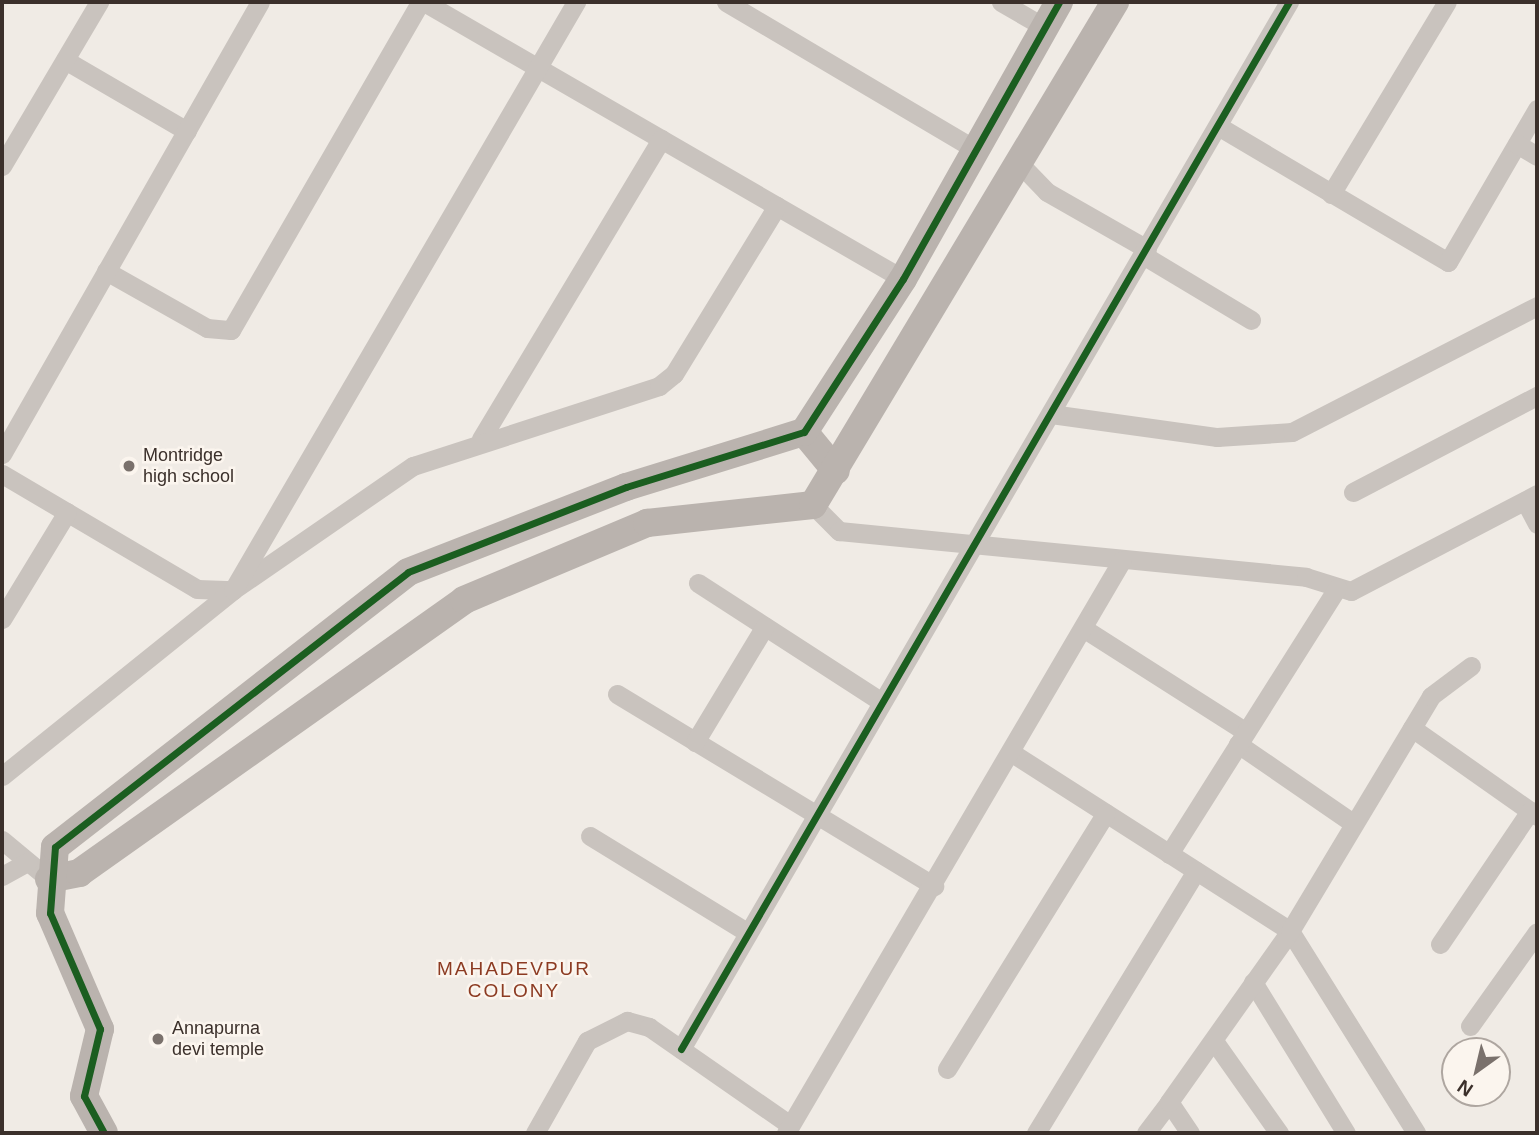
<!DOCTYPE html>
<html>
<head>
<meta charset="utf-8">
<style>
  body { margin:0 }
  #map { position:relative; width:1539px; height:1135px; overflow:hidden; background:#f0ebe5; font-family:Arial,sans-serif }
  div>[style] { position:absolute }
  .street>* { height:19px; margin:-9.5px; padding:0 9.5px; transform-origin:9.5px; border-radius:9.5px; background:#c9c3be }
  .secondary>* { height:28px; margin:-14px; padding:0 14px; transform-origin:14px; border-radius:14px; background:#bab3ae }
  .cycleway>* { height:7px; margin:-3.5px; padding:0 3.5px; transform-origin:3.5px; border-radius:3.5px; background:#1b5e20 }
  .dots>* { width:19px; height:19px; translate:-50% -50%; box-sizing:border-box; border:4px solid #fbf5ee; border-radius:50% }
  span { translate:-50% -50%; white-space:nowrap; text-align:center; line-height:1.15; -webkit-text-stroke:5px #fbf5ee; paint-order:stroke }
  .poi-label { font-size:18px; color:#3b302b }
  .left { translate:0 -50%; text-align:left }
  .neighbourhood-label { font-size:19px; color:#8c3b22; letter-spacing:2px }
  .frame { position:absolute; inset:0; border:4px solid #3b302b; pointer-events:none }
  .north { position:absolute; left:1441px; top:1037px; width:70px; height:70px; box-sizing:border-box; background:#fbf5ee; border:2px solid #aea6a0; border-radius:50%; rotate:214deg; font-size:19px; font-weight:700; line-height:28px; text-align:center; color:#3b302b }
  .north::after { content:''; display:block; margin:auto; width:24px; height:32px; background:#7a716c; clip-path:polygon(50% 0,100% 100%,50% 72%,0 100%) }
</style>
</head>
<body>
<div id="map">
  <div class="street">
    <div style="left:424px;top:2px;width:553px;rotate:30.04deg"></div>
    <div style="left:726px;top:2px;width:289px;rotate:30.6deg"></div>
    <div style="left:1001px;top:2px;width:50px;rotate:30.2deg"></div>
    <div style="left:65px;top:60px;width:141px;rotate:30.2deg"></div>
    <div style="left:1218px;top:126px;width:267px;rotate:30.6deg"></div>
    <div style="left:1448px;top:262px;width:177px;rotate:-59.8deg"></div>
    <div style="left:1517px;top:144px;width:23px;rotate:31deg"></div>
    <div style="left:1020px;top:164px;width:39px;rotate:46deg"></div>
    <div style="left:1047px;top:192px;width:115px;rotate:29.7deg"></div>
    <div style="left:2px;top:166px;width:191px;rotate:-59.4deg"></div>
    <div style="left:1331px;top:194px;width:224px;rotate:-58.9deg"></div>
    <div style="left:1143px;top:255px;width:126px;rotate:31deg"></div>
    <div style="left:106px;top:271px;width:116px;rotate:29.4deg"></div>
    <div style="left:207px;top:328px;width:24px;rotate:5deg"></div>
    <div style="left:231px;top:330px;width:379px;rotate:-60deg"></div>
    <div style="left:1051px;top:414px;width:168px;rotate:7.9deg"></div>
    <div style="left:1217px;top:437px;width:75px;rotate:-3.8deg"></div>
    <div style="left:1292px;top:432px;width:276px;rotate:-27.2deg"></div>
    <div style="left:481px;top:439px;width:350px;rotate:-59deg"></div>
    <div style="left:2px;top:454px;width:520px;rotate:-60.28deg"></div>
    <div style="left:2px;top:474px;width:226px;rotate:30.5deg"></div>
    <div style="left:197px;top:589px;width:36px;rotate:2deg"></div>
    <div style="left:233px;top:590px;width:219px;rotate:-34.6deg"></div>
    <div style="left:413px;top:466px;width:259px;rotate:-18deg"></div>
    <div style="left:659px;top:386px;width:19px;rotate:-39deg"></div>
    <div style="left:674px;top:374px;width:197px;rotate:-58.5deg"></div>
    <div style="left:1353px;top:492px;width:208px;rotate:-27.6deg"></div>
    <div style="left:1525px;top:501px;width:26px;rotate:62deg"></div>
    <div style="left:813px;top:505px;width:37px;rotate:45deg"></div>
    <div style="left:839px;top:531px;width:469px;rotate:5.6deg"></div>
    <div style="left:1306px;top:577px;width:47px;rotate:17.3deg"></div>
    <div style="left:1351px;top:591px;width:210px;rotate:-27.5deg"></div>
    <div style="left:698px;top:583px;width:219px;rotate:32.9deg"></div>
    <div style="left:2px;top:619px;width:125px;rotate:-58.7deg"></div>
    <div style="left:1083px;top:628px;width:193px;rotate:32.5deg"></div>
    <div style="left:617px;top:694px;width:371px;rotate:31.2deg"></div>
    <div style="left:1412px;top:728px;width:153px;rotate:35.1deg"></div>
    <div style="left:695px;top:742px;width:135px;rotate:-58.9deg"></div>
    <div style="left:1238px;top:744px;width:140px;rotate:34.5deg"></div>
    <div style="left:1012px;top:753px;width:330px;rotate:32.6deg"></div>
    <div style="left:1290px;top:931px;width:238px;rotate:58deg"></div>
    <div style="left:2px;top:776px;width:297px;rotate:-38.8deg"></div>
    <div style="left:233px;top:590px;width:681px;rotate:-59.74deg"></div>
    <div style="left:590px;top:836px;width:185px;rotate:31.5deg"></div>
    <div style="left:2px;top:840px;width:61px;rotate:39.7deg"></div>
    <div style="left:1169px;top:854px;width:315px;rotate:-57.7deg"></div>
    <div style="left:2px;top:876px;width:29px;rotate:-29deg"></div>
    <div style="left:1440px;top:944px;width:161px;rotate:-55.9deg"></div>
    <div style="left:1253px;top:982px;width:177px;rotate:58.4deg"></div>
    <div style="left:1470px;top:1026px;width:115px;rotate:-54.5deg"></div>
    <div style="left:1214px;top:1041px;width:113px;rotate:54.8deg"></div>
    <div style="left:681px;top:1049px;width:1211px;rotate:-59.86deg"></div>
    <div style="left:947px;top:1069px;width:301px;rotate:-58.2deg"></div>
    <div style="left:535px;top:1133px;width:106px;rotate:-60.5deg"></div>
    <div style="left:587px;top:1041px;width:45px;rotate:-26.6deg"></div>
    <div style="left:627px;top:1021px;width:23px;rotate:15deg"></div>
    <div style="left:649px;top:1027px;width:172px;rotate:34.8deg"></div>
    <div style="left:786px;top:1133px;width:664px;rotate:-59.61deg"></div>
    <div style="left:1036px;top:1133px;width:307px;rotate:-58.6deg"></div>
    <div style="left:1146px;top:1133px;width:39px;rotate:-53deg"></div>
    <div style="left:1190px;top:1133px;width:37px;rotate:-124deg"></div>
    <div style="left:1169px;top:1102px;width:209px;rotate:-54.7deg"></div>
    <div style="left:1290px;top:931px;width:274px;rotate:-59deg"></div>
    <div style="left:1431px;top:696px;width:50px;rotate:-36.9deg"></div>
  </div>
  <div class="secondary">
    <div style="left:804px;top:432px;width:50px;rotate:50.6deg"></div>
    <div style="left:49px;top:879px;width:31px;rotate:-11deg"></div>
    <div style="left:79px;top:873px;width:472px;rotate:-35.3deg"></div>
    <div style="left:464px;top:600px;width:199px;rotate:-22.8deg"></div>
    <div style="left:647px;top:523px;width:167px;rotate:-6.2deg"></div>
    <div style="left:813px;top:505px;width:587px;rotate:-59.02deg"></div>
    <div style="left:104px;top:1133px;width:42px;rotate:-118.4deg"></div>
    <div style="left:84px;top:1096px;width:69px;rotate:-76.6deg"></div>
    <div style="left:100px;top:1029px;width:126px;rotate:-113.3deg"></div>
    <div style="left:50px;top:913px;width:66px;rotate:-85.7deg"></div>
    <div style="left:55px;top:847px;width:447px;rotate:-37.9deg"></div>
    <div style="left:408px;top:572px;width:234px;rotate:-21.3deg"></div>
    <div style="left:626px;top:487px;width:186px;rotate:-17.2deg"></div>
    <div style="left:804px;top:432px;width:182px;rotate:-57.1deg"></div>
    <div style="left:903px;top:279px;width:318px;rotate:-60.6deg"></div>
  </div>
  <div class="cycleway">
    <div style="left:681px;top:1049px;width:1211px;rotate:-59.86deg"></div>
    <div style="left:104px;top:1133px;width:42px;rotate:-118.4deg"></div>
    <div style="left:84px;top:1096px;width:69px;rotate:-76.6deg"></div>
    <div style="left:100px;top:1029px;width:126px;rotate:-113.3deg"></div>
    <div style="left:50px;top:913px;width:66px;rotate:-85.7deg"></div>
    <div style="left:55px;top:847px;width:447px;rotate:-37.9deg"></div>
    <div style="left:408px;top:572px;width:234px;rotate:-21.3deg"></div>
    <div style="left:626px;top:487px;width:186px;rotate:-17.2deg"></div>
    <div style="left:804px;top:432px;width:182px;rotate:-57.1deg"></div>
    <div style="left:903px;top:279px;width:318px;rotate:-60.6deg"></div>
  </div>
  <div class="dots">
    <div style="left:129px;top:466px;background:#7a716c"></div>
    <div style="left:158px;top:1039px;background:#7a716c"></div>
  </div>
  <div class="poi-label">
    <span class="left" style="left:143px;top:466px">Montridge<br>high school</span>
    <span class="left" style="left:172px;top:1039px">Annapurna<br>devi temple</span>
  </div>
  <div class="neighbourhood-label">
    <span style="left:514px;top:980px">MAHADEVPUR<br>COLONY</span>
  </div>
  <div class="frame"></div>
  <div class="north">N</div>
</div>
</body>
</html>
